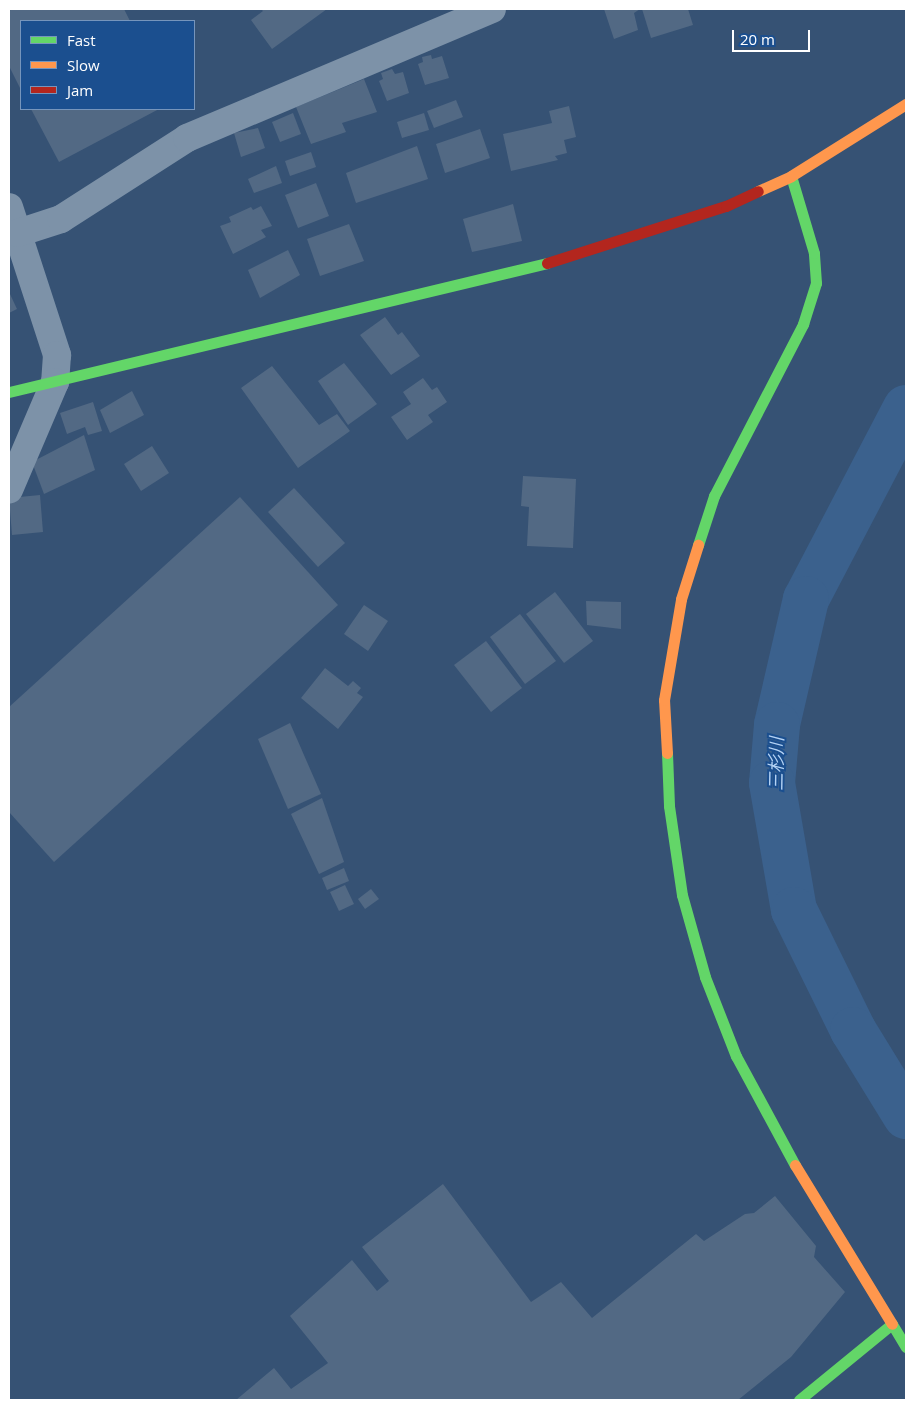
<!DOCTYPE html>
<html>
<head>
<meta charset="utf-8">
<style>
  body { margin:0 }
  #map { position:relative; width:915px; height:1409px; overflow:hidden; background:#365274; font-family:"Open Sans","Noto Sans JP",sans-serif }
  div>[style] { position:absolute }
  .river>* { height:46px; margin:-23px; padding:0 23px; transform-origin:23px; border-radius:23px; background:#3b618d }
  .building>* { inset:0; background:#526984 }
  .street>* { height:28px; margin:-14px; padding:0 14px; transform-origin:14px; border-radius:14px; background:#7d92a8 }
  .fast>* { height:11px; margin:-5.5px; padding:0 5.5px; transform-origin:5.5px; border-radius:5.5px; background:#63d668 }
  .slow>* { height:11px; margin:-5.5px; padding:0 5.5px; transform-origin:5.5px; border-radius:5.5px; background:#ff974d }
  .jam>* { height:11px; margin:-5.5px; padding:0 5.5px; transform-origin:5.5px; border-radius:5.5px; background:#b3261e }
  span { translate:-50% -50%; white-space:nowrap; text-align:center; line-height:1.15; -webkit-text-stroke:4px #1b4f8f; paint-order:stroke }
  .water-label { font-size:18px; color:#b5d3f5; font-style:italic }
  .frame { position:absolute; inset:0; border:10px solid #fff; pointer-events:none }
  .legend { position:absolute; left:20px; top:20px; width:175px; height:90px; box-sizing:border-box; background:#1b4f8f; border:1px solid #7695bc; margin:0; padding:6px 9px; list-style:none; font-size:15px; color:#fff }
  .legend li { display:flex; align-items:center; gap:10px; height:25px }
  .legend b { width:25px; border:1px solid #7695bc }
  .scale { position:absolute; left:732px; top:30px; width:78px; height:22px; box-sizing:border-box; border:2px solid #fff; border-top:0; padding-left:6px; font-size:15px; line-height:18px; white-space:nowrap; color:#fff; -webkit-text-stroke:4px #1b4f8f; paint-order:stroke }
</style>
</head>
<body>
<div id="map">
  <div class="river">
    <div style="left:906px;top:408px;width:216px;rotate:117.6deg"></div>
    <div style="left:806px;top:599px;width:129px;rotate:103deg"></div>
    <div style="left:777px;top:725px;width:58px;rotate:94.9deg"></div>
    <div style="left:772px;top:783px;width:129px;rotate:80.2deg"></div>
    <div style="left:794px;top:910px;width:134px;rotate:63.8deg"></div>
    <div style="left:853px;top:1030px;width:101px;rotate:58.4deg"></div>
  </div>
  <div class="building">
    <div style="clip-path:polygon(12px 9px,124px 9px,130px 21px,21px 21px,21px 90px,9px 66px,9px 11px)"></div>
    <div style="clip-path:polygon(261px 9px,327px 9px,272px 49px,251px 20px,263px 11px)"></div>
    <div style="clip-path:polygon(604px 9px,640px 9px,634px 13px,638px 30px,614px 39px)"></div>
    <div style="clip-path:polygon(642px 9px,688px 9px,693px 25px,651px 38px)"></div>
    <div style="clip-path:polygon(431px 55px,432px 59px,442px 56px,449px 78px,425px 85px,418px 64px,423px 62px,422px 57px)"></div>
    <div style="clip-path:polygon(392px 69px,395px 74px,403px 72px,409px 93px,387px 101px,379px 81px,383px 79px,381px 73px)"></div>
    <div style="clip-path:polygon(364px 79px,377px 112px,342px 123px,346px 132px,311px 144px,296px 107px)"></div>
    <div style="clip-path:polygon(456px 100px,463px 117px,434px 128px,427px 111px)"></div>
    <div style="clip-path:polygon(569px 106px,576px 137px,564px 140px,567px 153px,555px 156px,558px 160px,511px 171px,503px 134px,552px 123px,549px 111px)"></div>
    <div style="clip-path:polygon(31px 109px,159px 109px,59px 162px)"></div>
    <div style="clip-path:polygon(293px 113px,301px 134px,280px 142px,272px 122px)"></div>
    <div style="clip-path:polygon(424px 113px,429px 130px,402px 138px,397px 122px)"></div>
    <div style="clip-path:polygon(258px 128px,265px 148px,241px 157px,234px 133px)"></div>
    <div style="clip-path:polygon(480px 129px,490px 158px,445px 173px,436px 144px)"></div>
    <div style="clip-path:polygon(417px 146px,428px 179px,356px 203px,346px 173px)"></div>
    <div style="clip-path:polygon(311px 152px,316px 167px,290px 176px,285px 161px)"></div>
    <div style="clip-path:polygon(276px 166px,282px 183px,254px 193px,248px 179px)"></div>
    <div style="clip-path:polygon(316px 183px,329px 216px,298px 228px,285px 195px)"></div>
    <div style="clip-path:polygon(513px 204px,522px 241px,472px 252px,463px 219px)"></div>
    <div style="clip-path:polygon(261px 206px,272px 226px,261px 230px,266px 237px,233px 254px,220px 226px,231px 222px,229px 217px,251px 207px,253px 210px)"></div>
    <div style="clip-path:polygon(349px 224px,364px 261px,320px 276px,307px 239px)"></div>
    <div style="clip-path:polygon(288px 250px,300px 275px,260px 298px,248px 270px)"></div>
    <div style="clip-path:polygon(9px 292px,17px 309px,9px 313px)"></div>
    <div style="clip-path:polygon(385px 317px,398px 335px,402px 332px,420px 356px,391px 375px,360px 335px)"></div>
    <div style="clip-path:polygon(344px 363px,377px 404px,348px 425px,318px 381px)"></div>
    <div style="clip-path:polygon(272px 366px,319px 425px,337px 414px,350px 431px,298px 468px,241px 388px)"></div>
    <div style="clip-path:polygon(423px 378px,432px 390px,437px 387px,447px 402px,428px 415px,433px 422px,407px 440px,391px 417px,411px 404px,403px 392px)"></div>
    <div style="clip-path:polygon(132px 391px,144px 415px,110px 433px,100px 410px)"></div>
    <div style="clip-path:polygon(93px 402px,102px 431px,88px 435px,85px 427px,67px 434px,60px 413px)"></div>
    <div style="clip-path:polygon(84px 435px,95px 470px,44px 494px,32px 462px)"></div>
    <div style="clip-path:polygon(152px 446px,169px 473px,141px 491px,124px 464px)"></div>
    <div style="clip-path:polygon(523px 476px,576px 479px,573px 548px,527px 546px,529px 507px,521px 506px)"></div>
    <div style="clip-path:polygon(294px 488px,345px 543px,318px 567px,268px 512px)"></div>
    <div style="clip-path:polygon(40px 495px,43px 532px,12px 535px,9px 498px)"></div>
    <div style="clip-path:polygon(240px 497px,338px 605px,54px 862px,9px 812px,9px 707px)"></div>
    <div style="clip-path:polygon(555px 592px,593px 641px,564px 663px,526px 614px)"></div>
    <div style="clip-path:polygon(586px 601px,621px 602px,621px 629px,587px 625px)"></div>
    <div style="clip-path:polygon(364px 605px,388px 621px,368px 651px,344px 634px)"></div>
    <div style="clip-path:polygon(520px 614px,556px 661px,525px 684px,490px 637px)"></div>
    <div style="clip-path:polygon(486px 641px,522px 688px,491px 712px,454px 665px)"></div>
    <div style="clip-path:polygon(325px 668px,348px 686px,353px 681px,361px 688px,357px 693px,363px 697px,338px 729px,301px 698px)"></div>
    <div style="clip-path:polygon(290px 723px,321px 794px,288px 809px,258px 739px)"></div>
    <div style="clip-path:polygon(322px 798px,344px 862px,319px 874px,291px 814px)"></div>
    <div style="clip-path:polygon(344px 868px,349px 881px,327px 890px,322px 878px)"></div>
    <div style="clip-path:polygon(345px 885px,354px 904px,339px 911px,330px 892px)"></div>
    <div style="clip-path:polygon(371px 889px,379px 899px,365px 909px,358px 899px)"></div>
    <div style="clip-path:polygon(443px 1184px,531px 1302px,561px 1282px,592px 1318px,696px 1234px,704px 1241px,745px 1214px,754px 1213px,775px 1196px,816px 1246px,814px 1257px,845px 1292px,791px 1357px,738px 1400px,236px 1400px,274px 1368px,291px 1389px,328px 1363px,290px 1316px,352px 1260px,377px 1291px,389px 1281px,362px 1247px)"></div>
  </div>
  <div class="street">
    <div style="left:9px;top:207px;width:156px;rotate:72deg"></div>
    <div style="left:57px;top:355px;width:27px;rotate:94deg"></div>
    <div style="left:55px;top:382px;width:117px;rotate:113.1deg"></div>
    <div style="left:18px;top:233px;width:45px;rotate:-18deg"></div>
    <div style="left:61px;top:219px;width:150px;rotate:-32.7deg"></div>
    <div style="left:187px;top:138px;width:331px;rotate:-22.9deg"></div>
  </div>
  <div class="fast">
    <div style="left:9px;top:392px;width:553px;rotate:-13.48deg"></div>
    <div style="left:698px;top:545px;width:52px;rotate:-71.9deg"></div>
    <div style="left:714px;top:496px;width:194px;rotate:-62.6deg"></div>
    <div style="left:803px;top:324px;width:43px;rotate:-72.4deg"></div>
    <div style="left:816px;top:283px;width:30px;rotate:-94deg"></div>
    <div style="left:814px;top:253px;width:80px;rotate:-106.6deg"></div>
    <div style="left:667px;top:753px;width:53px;rotate:87.8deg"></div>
    <div style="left:669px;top:806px;width:90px;rotate:81.7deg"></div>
    <div style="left:682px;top:895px;width:85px;rotate:74.3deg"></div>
    <div style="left:705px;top:977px;width:85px;rotate:68.6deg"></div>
    <div style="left:736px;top:1056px;width:124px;rotate:61.6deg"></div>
    <div style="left:799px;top:1400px;width:120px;rotate:-39.3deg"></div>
    <div style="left:892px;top:1324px;width:27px;rotate:59deg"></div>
  </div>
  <div class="slow">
    <div style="left:758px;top:191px;width:36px;rotate:-24deg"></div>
    <div style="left:791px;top:176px;width:136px;rotate:-32.1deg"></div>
    <div style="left:667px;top:753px;width:53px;rotate:-93.2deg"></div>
    <div style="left:664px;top:700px;width:102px;rotate:-80.4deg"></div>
    <div style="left:681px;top:599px;width:57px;rotate:-72.5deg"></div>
    <div style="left:795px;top:1165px;width:186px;rotate:58.6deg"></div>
  </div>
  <div class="jam">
    <div style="left:547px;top:263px;width:188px;rotate:-17.7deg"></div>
    <div style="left:726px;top:206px;width:35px;rotate:-25deg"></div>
  </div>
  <div class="water-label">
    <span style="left:776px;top:764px;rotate:-89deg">三杉川</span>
  </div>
  <div class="frame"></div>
  <ul class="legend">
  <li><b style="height:6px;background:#63d668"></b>Fast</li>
  <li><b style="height:6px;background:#ff974d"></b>Slow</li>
  <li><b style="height:6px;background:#b3261e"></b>Jam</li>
  </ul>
  <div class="scale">20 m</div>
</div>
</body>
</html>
